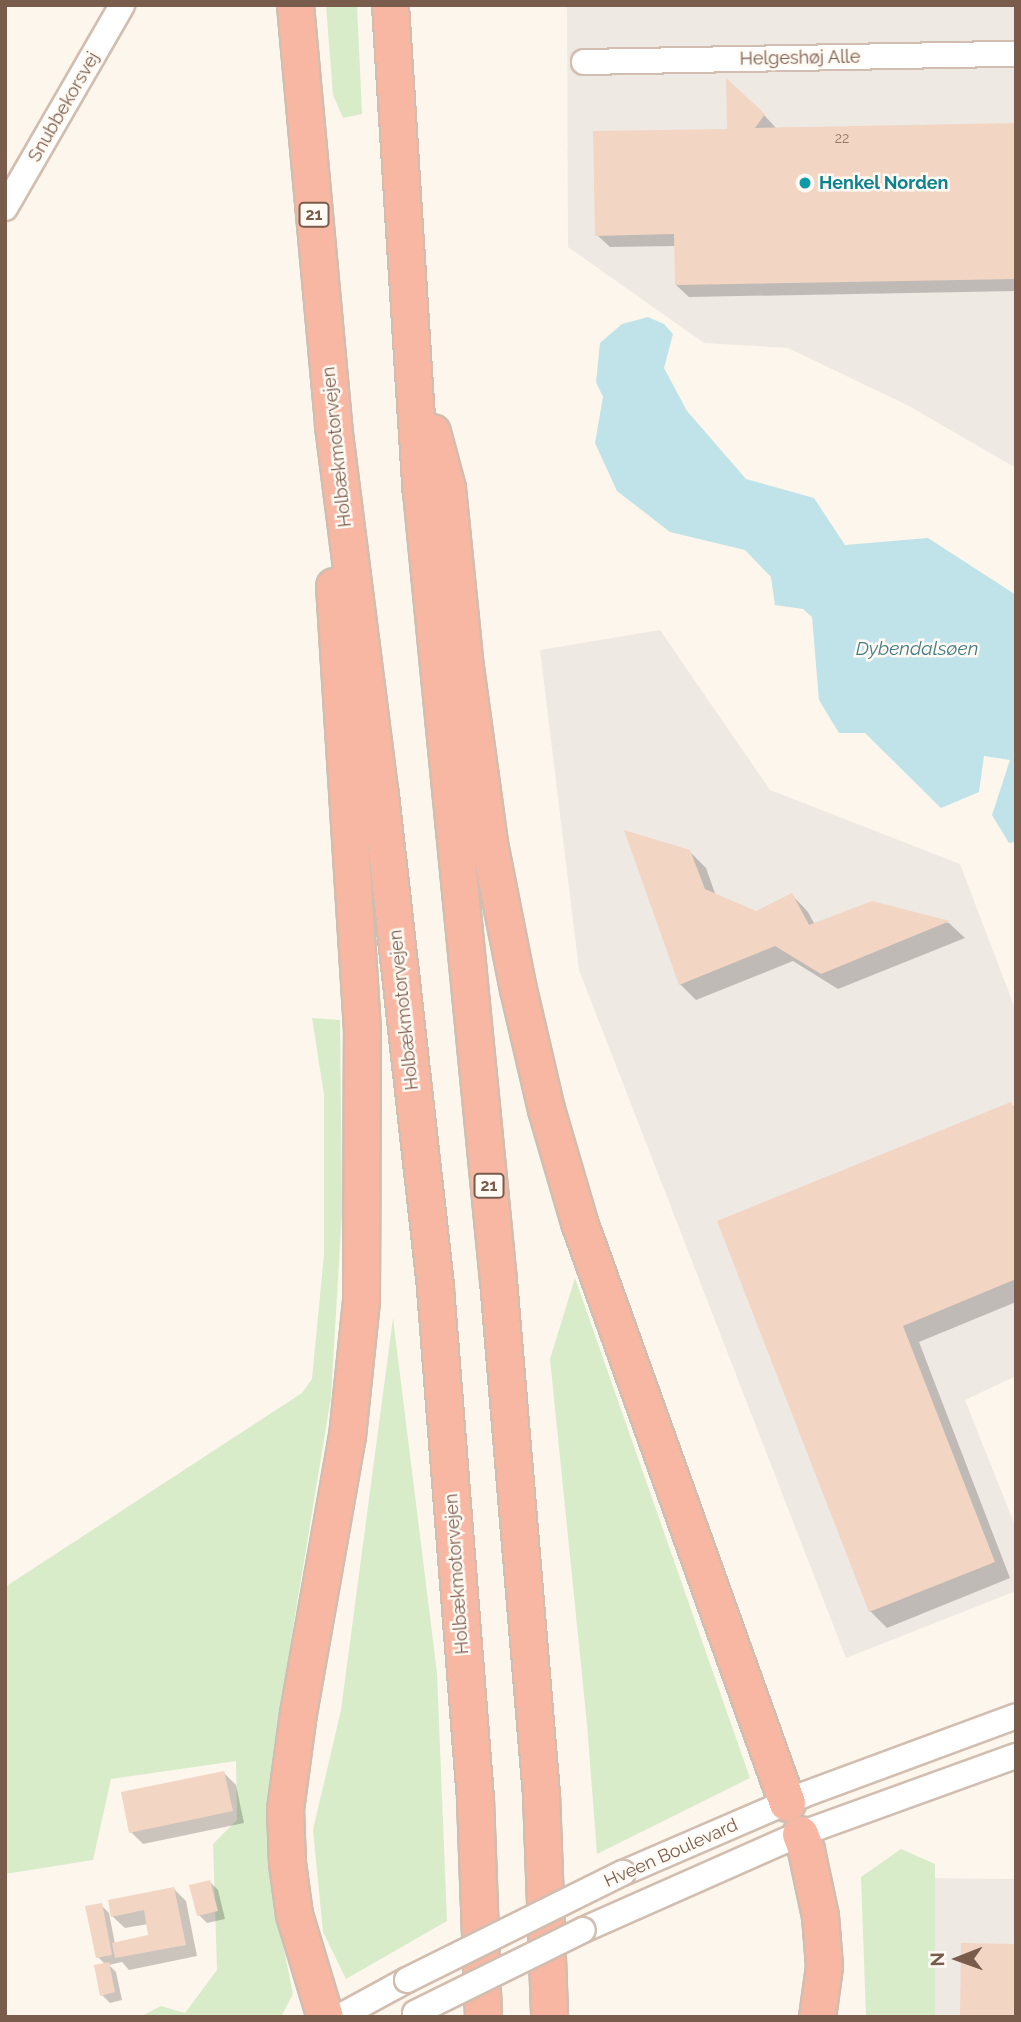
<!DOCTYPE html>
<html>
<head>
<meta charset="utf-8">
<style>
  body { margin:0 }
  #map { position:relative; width:1021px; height:2022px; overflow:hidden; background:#fdf6ec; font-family:Raleway,sans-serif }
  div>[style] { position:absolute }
  .industrial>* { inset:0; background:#efe9e4 }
  .green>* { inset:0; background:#d8ecc9 }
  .water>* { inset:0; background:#bfe3e8 }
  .shadow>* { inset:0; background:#0003 }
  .building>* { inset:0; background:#f3d5c3 }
  .roads { filter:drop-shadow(2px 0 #d1beb0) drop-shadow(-2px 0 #d1beb0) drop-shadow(0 2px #d1beb0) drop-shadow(0 -2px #d1beb0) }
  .minor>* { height:24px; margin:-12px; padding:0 12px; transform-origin:12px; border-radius:12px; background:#fff }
  .highway>* { height:35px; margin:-17.5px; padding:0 17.5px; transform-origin:17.5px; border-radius:17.5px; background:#f7b7a3 }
  .bridges { filter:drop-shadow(2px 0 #d1beb0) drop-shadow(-2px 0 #d1beb0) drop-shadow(0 2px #d1beb0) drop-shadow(0 -2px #d1beb0) }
  .minor-bridge>* { height:24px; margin:-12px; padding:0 12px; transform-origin:12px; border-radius:12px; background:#fff }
  .dots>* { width:19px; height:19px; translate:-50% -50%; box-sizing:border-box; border:4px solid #fffaf3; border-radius:50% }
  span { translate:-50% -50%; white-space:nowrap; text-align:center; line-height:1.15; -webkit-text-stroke:5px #fffaf3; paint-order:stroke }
  .number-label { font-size:14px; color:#987a6a }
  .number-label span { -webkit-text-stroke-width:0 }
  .shield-label span { padding:2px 5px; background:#fffaf3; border:2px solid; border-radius:5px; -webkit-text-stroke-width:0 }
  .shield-label { font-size:16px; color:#7a5c4d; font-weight:700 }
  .street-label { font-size:18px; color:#7a5c4d }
  .culture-label { font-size:18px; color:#0d838f; font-weight:700 }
  .left { translate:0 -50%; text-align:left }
  .water-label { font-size:19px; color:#437c86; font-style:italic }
  .frame { position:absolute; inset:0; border:7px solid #7a5c4d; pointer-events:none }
  .north { position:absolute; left:923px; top:1924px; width:70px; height:70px; -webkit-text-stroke:5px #fffaf3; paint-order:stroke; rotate:269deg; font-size:19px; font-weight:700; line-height:28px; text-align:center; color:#7a5c4d }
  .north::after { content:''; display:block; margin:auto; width:24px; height:32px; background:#7a5c4d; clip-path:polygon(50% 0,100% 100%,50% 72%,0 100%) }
</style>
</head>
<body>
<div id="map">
  <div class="industrial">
    <div style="clip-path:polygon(567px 5px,1016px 5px,1016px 468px,909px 406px,788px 348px,704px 343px,568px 247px)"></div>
    <div style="clip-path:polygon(660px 630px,770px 790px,960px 864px,1016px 1011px,1016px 1376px,965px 1400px,1016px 1528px,1016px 1591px,846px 1658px,579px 970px,540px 650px)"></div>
    <div style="clip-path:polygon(918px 1878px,1016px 1879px,1016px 2017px,914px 2017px)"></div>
  </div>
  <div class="green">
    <div style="clip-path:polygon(326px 5px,357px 5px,362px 114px,343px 118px,333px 95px)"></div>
    <div style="clip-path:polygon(312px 1018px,340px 1020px,342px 1212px,331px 1397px,294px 1622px,267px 1819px,273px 1896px,293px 1994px,281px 2017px,140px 2017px,161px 2006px,185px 2013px,217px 1970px,213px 1844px,237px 1820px,236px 1761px,111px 1779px,93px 1860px,5px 1874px,5px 1587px,302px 1393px,312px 1379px,324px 1254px,324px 1095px)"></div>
    <div style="clip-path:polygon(575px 1278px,750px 1778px,597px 1854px,587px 1724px,550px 1359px)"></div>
    <div style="clip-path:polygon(393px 1318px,437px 1673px,447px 1921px,346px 1979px,323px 1932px,313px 1830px,341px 1710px)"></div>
    <div style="clip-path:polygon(901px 1849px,935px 1864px,935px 2017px,866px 2017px,861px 1877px)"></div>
  </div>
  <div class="water">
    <div style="clip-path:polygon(648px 317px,664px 324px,673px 334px,664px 368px,687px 411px,746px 479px,814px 498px,845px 545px,928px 538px,1013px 593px,1016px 598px,1016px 842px,1009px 843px,992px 815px,1010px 760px,984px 756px,979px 792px,941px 808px,865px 733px,839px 733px,819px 700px,812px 617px,803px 609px,775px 605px,771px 577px,745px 550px,670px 532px,617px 491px,595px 443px,603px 397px,596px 382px,600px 343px,622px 324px)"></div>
  </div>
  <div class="shadow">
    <div style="clip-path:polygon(686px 5px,765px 5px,687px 7px)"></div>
    <div style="clip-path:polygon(764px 115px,776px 128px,1016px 125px,1016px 291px,689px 297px,676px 285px,676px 246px,610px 247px,597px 235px,729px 130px)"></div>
    <div style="clip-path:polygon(689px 851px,706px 868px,716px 896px,756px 913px,792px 895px,808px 912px,815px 925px,873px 902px,949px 923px,965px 938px,838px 989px,793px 961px,696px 1000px,680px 984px)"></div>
    <div style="clip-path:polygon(1011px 1104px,1016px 1109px,1016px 1302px,919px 1342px,1010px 1578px,887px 1628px,870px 1611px,719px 1222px)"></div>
    <div style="clip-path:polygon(224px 1773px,236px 1785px,244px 1823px,143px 1844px,131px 1832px)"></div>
    <div style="clip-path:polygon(210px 1882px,218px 1890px,225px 1919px,207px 1923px,199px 1915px)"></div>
    <div style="clip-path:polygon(174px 1889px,186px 1901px,197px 1956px,129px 1970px,122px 1962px,109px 1965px,116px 1972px,122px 2000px,110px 2003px,102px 1995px,105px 1964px,98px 1957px,101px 1905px,109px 1913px,115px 1944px,150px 1937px,148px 1924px,125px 1928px,112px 1916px)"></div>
  </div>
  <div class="building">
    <div style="clip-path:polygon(726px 78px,765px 114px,755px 128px,1016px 123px,1016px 279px,675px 285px,674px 234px,595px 236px,593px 131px,727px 129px)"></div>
    <div style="clip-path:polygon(624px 830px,690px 850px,705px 889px,756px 911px,792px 893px,809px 925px,872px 901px,950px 921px,821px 974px,775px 946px,679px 985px)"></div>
    <div style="clip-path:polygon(1011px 1102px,1016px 1113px,1016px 1279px,903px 1326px,995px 1562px,869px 1612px,717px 1221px)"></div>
    <div style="clip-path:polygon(224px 1771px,233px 1811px,129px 1833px,121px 1792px)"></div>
    <div style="clip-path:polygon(210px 1880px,218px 1911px,197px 1916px,189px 1885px)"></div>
    <div style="clip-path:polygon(174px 1887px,186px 1945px,115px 1958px,112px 1943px,148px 1935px,144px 1910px,111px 1917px,108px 1900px)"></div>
    <div style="clip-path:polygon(102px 1903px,112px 1955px,96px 1958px,85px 1906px)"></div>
    <div style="clip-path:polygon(961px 1943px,1016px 1944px,1016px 2017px,960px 2017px)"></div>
    <div style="clip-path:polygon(109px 1962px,115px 1992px,100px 1996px,94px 1965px)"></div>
  </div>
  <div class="roads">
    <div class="minor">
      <div style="left:584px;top:62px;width:432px;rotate:-1.1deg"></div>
      <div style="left:5px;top:208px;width:234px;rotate:-60deg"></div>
      <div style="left:623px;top:1873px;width:196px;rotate:-23.4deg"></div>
      <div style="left:803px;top:1795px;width:227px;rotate:-20.3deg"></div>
      <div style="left:583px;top:1930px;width:237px;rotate:-23.9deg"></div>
      <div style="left:800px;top:1834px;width:230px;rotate:-19.9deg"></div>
      <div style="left:339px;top:2017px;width:77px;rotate:-28.6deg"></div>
    </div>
    <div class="highway">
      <div style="left:295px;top:5px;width:422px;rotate:84.8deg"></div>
      <div style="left:333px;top:425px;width:373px;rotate:82.8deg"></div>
      <div style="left:380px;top:795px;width:496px;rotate:83.6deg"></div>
      <div style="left:435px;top:1288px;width:513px;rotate:85.52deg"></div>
      <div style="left:475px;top:1799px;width:218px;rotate:87.9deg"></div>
      <div style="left:390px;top:5px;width:487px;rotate:86.4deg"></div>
      <div style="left:421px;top:491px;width:793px;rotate:84.43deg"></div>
      <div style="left:498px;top:1280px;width:516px;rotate:85.22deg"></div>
      <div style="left:541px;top:1794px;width:223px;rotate:87.9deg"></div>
      <div style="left:432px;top:432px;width:58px;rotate:75deg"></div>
      <div style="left:447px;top:488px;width:180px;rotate:84.3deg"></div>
      <div style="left:465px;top:667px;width:178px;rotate:82.2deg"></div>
      <div style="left:489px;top:843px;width:149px;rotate:78.8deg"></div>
      <div style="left:518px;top:989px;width:123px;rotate:76.9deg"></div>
      <div style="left:546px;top:1109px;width:118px;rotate:73.7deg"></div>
      <div style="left:579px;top:1222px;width:617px;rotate:70.3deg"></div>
      <div style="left:800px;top:1834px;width:17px;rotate:69deg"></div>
      <div style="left:806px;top:1850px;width:67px;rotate:78deg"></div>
      <div style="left:820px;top:1916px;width:50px;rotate:85.4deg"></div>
      <div style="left:824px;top:1966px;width:51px;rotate:97.8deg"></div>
      <div style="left:325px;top:2017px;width:108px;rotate:-106.8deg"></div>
      <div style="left:294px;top:1914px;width:51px;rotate:-97.8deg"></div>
      <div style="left:287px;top:1863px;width:54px;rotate:-92.1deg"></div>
      <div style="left:285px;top:1809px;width:97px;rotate:-82.3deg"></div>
      <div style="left:298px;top:1713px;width:281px;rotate:-80deg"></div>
      <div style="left:347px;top:1436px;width:137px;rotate:-84.1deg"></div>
      <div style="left:361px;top:1300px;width:270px;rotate:-89.8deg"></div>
      <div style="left:362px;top:1030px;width:445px;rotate:-93.6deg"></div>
    </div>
  </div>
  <div class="bridges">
    <div class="minor-bridge">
      <div style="left:407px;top:1980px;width:241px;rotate:-26.4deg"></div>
      <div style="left:415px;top:2013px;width:187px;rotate:-26.3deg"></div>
    </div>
  </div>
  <div class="dots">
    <div style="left:805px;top:183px;background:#0f9aa8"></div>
  </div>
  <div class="number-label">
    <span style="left:842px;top:138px">22</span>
  </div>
  <div class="shield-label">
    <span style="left:314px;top:215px">21</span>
    <span style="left:489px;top:1186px">21</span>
  </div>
  <div class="street-label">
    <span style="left:800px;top:58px;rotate:-1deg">Helgeshøj Alle</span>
    <span style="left:64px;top:107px;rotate:-60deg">Snubbekorsvej</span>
    <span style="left:337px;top:447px;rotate:-96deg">Holbækmotorvejen</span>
    <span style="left:404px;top:1010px;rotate:-96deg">Holbækmotorvejen</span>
    <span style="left:457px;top:1574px;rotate:-94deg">Holbækmotorvejen</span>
    <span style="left:671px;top:1853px;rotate:-24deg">Hveen Boulevard</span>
  </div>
  <div class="culture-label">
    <span class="left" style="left:819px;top:183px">Henkel Norden</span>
  </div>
  <div class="water-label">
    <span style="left:917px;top:649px">Dybendalsøen</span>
  </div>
  <div class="frame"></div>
  <div class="north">N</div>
</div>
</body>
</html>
